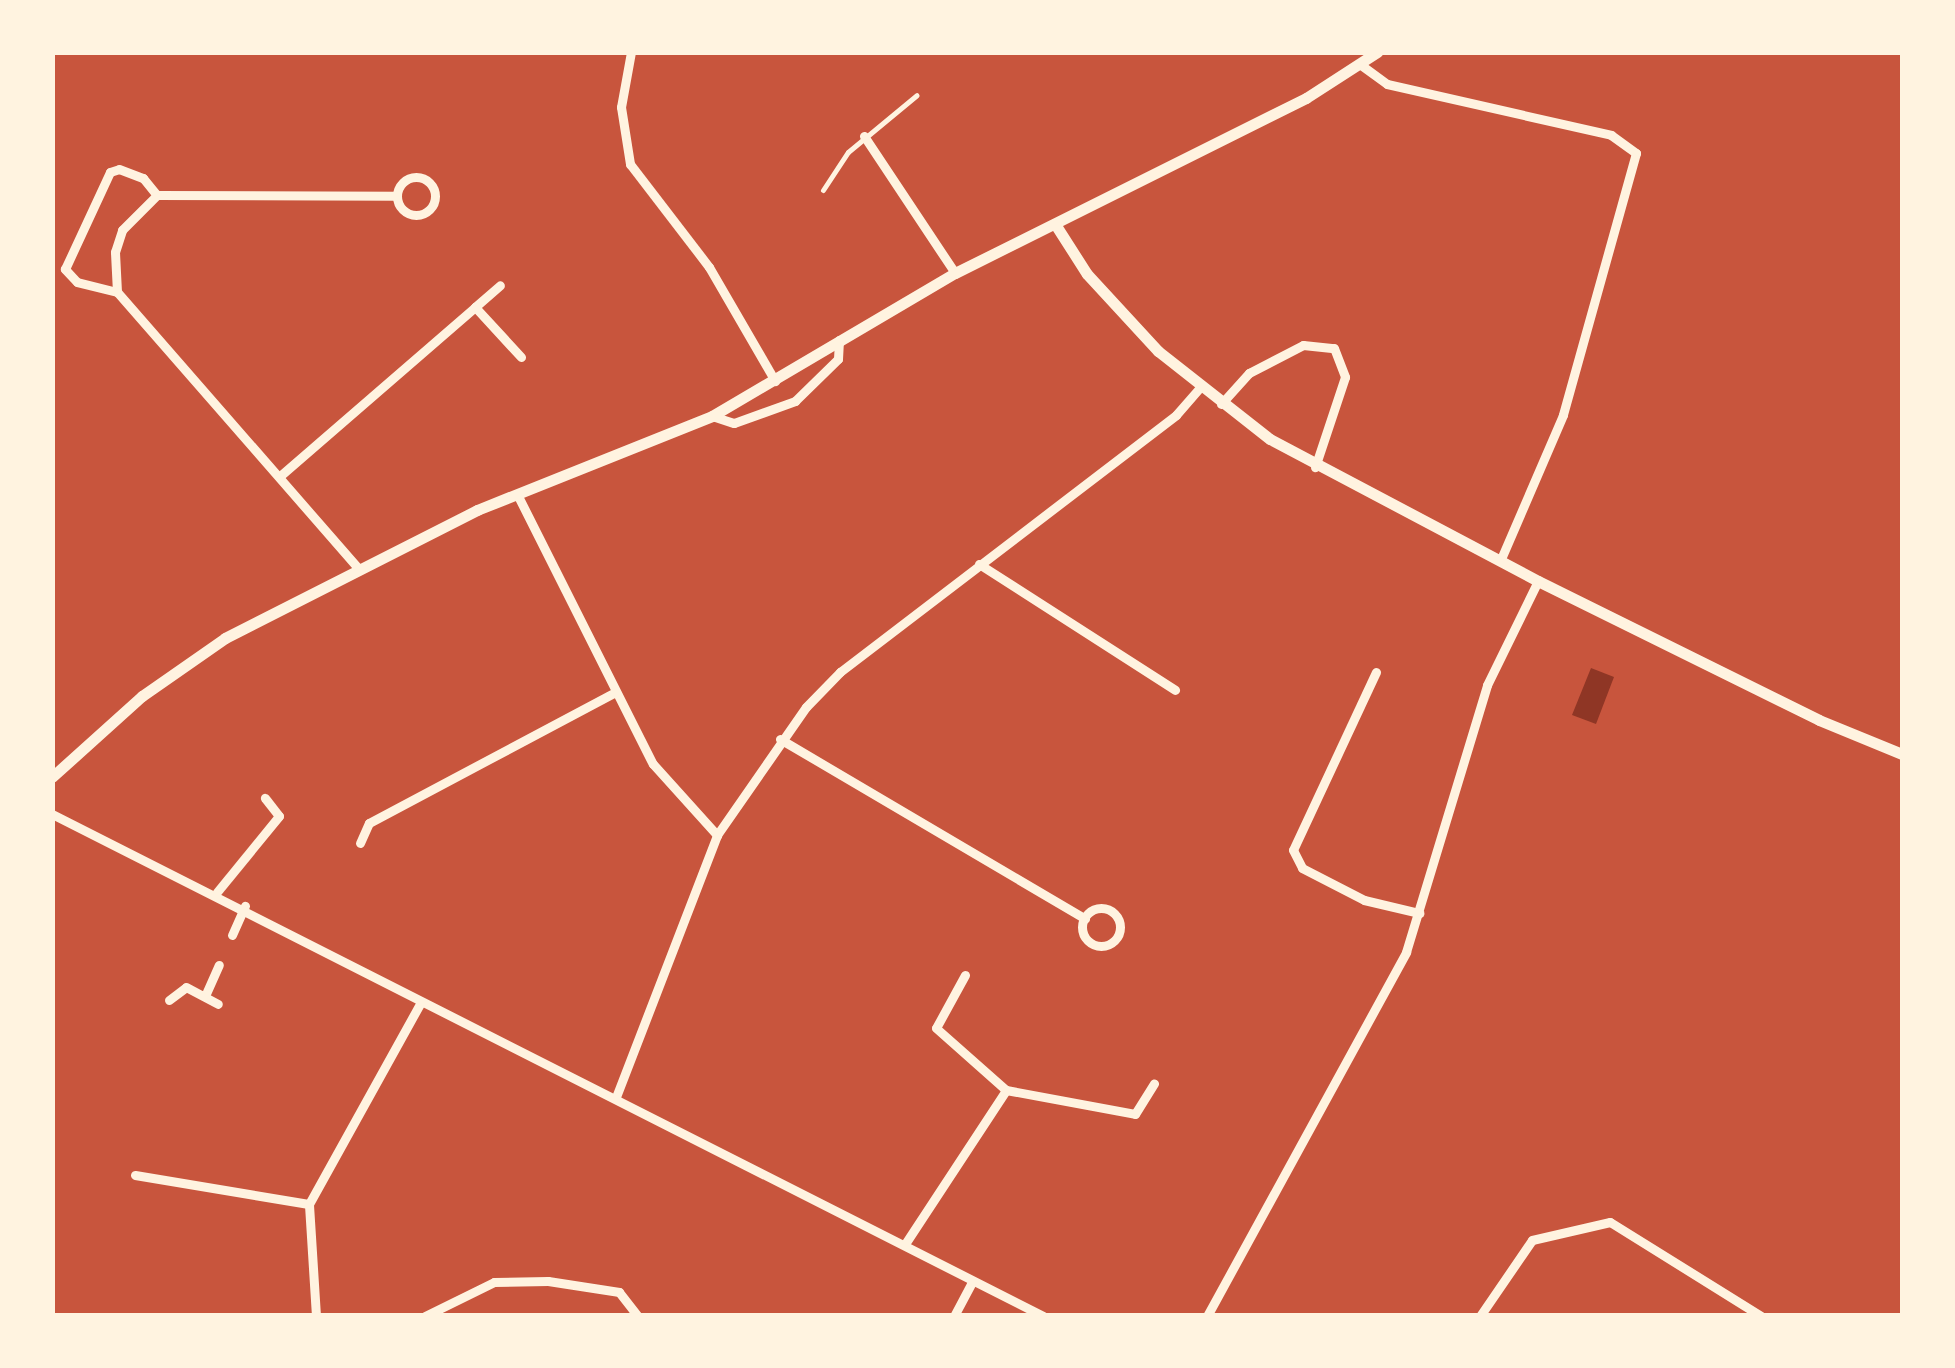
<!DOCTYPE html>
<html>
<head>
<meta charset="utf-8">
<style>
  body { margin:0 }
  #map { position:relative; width:1955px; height:1368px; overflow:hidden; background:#c8553d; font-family:"Titillium Web",sans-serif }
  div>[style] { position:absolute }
  .water>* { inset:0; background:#8f3625 }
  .service>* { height:5px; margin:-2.5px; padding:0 2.5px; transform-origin:2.5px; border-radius:2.5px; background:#fff3e0 }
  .minor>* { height:9px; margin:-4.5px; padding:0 4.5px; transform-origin:4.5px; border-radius:4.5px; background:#fff3e0 }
  .minor>.ring { margin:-4.5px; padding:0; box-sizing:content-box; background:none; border:9px solid #fff3e0; border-radius:50% }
  .tertiary>* { height:11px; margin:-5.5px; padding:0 5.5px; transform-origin:5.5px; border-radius:5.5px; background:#fff3e0 }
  span { translate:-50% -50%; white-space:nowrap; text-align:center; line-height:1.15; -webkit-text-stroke:8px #fff3e0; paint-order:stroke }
  .frame { position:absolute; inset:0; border:55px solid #fff3e0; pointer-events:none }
</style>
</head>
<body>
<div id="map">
  <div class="water">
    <div style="clip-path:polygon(1591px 668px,1614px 677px,1596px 724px,1572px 715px)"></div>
  </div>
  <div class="service">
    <div style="left:823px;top:190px;width:45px;rotate:-56.7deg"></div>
    <div style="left:848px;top:152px;width:89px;rotate:-39.6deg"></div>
  </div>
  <div class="minor">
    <div style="left:631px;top:52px;width:56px;rotate:100.3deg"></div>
    <div style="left:621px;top:107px;width:58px;rotate:81deg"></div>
    <div style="left:630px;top:164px;width:130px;rotate:52.5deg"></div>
    <div style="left:709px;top:267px;width:132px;rotate:59.9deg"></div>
    <div style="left:1361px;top:65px;width:32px;rotate:36deg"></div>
    <div style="left:1387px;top:84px;width:230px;rotate:12.8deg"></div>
    <div style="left:1611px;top:135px;width:31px;rotate:36deg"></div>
    <div style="left:1636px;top:153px;width:272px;rotate:105.6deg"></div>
    <div style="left:1563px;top:415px;width:159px;rotate:113.3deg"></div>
    <div style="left:864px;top:136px;width:164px;rotate:56.4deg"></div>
    <div class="ring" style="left:397px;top:177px;width:29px;height:29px"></div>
    <div style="left:117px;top:292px;width:40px;rotate:-92.9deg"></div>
    <div style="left:115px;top:252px;width:23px;rotate:-72deg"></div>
    <div style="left:122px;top:230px;width:49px;rotate:-45deg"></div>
    <div style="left:475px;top:307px;width:33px;rotate:-41deg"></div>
    <div style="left:1221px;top:404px;width:42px;rotate:-47.9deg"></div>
    <div style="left:1249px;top:373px;width:61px;rotate:-27.4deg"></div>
    <div style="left:1303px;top:345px;width:31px;rotate:6deg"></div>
    <div style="left:1334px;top:348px;width:31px;rotate:69deg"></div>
    <div style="left:1345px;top:377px;width:95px;rotate:108.4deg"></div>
    <div style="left:712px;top:416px;width:23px;rotate:18deg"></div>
    <div style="left:734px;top:423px;width:65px;rotate:-19.8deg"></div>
    <div style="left:795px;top:401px;width:60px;rotate:-44.3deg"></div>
    <div style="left:838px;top:359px;width:19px;rotate:-87deg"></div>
    <div style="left:280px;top:476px;width:258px;rotate:-40.9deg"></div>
    <div style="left:475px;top:307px;width:68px;rotate:47.4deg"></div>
    <div style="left:517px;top:494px;width:302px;rotate:63.3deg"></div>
    <div style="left:653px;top:764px;width:96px;rotate:48deg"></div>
    <div style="left:979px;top:564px;width:233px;rotate:32.7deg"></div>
    <div style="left:358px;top:568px;width:366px;rotate:-131.1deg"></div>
    <div style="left:117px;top:292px;width:41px;rotate:-166deg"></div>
    <div style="left:77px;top:282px;width:18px;rotate:-133deg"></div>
    <div style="left:65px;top:269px;width:107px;rotate:-65.1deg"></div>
    <div style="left:110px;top:172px;width:9px;rotate:-18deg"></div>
    <div style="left:119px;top:169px;width:26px;rotate:21deg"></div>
    <div style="left:143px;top:178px;width:22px;rotate:51deg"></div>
    <div style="left:157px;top:195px;width:239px;rotate:0.2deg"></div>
    <div style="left:1376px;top:672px;width:196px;rotate:115deg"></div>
    <div style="left:1293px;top:850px;width:20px;rotate:63deg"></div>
    <div style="left:1302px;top:868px;width:70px;rotate:27.3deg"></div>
    <div style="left:1364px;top:900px;width:57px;rotate:13.3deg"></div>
    <div style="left:780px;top:739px;width:354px;rotate:30.5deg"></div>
    <div style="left:52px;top:814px;width:1111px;rotate:26.86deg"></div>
    <div style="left:360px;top:843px;width:22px;rotate:-66deg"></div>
    <div style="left:369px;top:823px;width:276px;rotate:-28deg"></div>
    <div style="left:217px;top:892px;width:98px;rotate:-50.8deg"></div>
    <div style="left:279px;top:816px;width:23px;rotate:-128deg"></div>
    <div class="ring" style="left:1082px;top:908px;width:29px;height:29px"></div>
    <div style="left:232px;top:935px;width:32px;rotate:-66deg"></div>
    <div style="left:965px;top:975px;width:60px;rotate:118.7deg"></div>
    <div style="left:936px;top:1028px;width:94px;rotate:41.5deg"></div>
    <div style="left:1006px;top:1090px;width:131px;rotate:10.5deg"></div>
    <div style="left:1135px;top:1114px;width:36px;rotate:-58deg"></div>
    <div style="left:205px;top:996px;width:34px;rotate:-66deg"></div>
    <div style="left:169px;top:1000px;width:21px;rotate:-37deg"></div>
    <div style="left:186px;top:987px;width:36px;rotate:28deg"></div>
    <div style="left:616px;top:1097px;width:281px;rotate:-68.9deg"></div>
    <div style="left:717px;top:835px;width:156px;rotate:-55.2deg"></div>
    <div style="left:806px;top:707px;width:49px;rotate:-45.8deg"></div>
    <div style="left:840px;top:672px;width:423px;rotate:-37.4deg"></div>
    <div style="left:1176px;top:415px;width:35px;rotate:-49deg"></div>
    <div style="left:135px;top:1175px;width:176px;rotate:9.5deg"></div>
    <div style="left:905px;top:1244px;width:184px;rotate:-56.7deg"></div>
    <div style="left:316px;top:1316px;width:112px;rotate:-93.6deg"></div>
    <div style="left:309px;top:1204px;width:231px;rotate:-61deg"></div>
    <div style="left:425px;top:1316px;width:77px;rotate:-26.2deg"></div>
    <div style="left:494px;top:1282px;width:54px;rotate:-1.1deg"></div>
    <div style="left:548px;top:1281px;width:72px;rotate:8.8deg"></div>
    <div style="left:619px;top:1292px;width:31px;rotate:52deg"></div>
    <div style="left:954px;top:1316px;width:38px;rotate:-62deg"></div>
    <div style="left:1207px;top:1316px;width:415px;rotate:-61.3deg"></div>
    <div style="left:1406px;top:952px;width:279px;rotate:-73.1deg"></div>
    <div style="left:1487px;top:685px;width:116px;rotate:-63.9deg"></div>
    <div style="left:1480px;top:1316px;width:92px;rotate:-55.6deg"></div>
    <div style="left:1532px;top:1240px;width:80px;rotate:-13deg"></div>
    <div style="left:1610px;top:1222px;width:178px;rotate:31.9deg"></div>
  </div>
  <div class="tertiary">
    <div style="left:1055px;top:224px;width:59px;rotate:57.4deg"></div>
    <div style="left:1087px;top:274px;width:105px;rotate:47.3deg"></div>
    <div style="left:1158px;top:351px;width:142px;rotate:38.2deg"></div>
    <div style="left:1270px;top:439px;width:303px;rotate:27.9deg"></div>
    <div style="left:1538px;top:581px;width:313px;rotate:26.3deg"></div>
    <div style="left:1819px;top:720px;width:90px;rotate:22.3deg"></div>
    <div style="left:52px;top:777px;width:121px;rotate:-42deg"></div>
    <div style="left:142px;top:696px;width:101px;rotate:-34.9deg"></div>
    <div style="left:225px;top:638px;width:283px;rotate:-26.9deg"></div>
    <div style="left:477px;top:510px;width:253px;rotate:-21.8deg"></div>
    <div style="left:712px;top:416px;width:282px;rotate:-30.5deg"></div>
    <div style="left:955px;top:273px;width:392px;rotate:-26.5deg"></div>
    <div style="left:1306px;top:98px;width:85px;rotate:-32.9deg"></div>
  </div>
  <div class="frame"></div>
</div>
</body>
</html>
